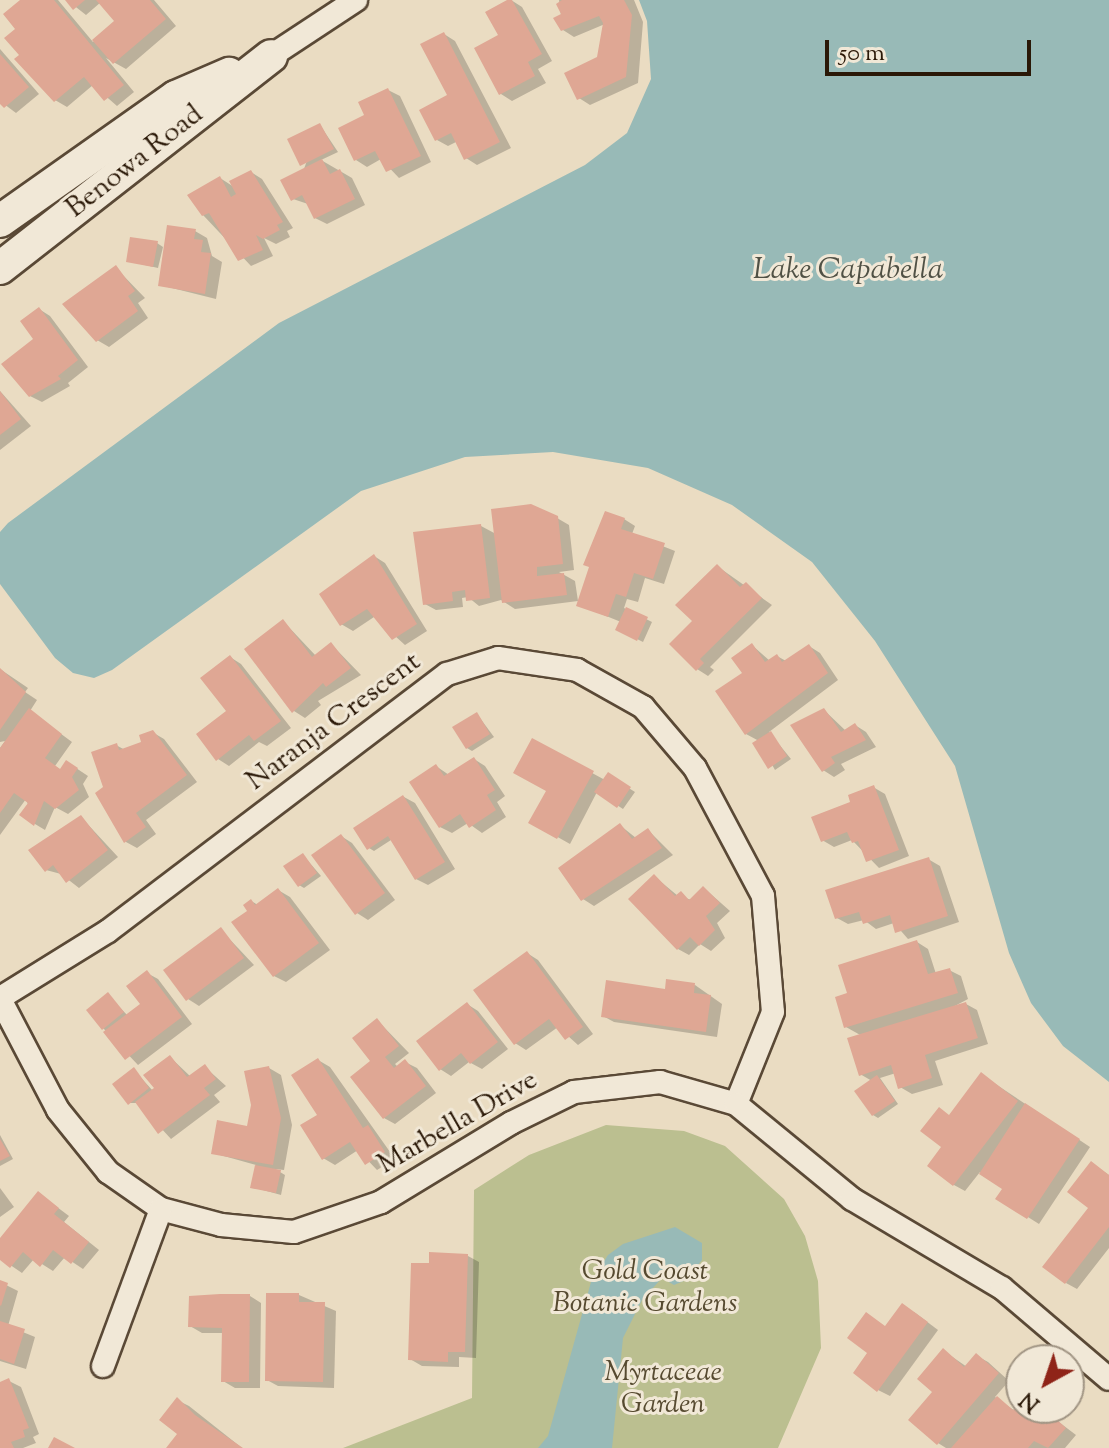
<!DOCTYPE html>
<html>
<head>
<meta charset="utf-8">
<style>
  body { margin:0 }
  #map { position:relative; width:1109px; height:1448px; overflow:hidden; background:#eadcc2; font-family:"Sorts Mill Goudy",serif }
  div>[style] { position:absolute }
  .green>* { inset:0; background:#bbbf90 }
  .water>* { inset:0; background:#98bab7 }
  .shadow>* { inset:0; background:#0003 }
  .building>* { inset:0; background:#dfa794 }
  .roads { filter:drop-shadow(2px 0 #5a4936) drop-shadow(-2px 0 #5a4936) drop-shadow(0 2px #5a4936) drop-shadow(0 -2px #5a4936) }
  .street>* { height:22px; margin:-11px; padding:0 11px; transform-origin:11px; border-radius:11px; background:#f1e8d7 }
  .secondary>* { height:32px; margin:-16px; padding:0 16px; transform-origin:16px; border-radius:16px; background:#f1e8d7 }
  span { translate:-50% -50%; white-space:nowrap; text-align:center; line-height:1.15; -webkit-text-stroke:6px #f1e8d7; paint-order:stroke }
  .street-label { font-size:28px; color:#2a1807 }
  .park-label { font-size:28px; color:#564a30; font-style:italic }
  .water-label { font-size:30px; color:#505145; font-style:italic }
  .north { position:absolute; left:1005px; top:1344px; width:80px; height:80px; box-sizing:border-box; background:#f1e8d7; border:2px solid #a19584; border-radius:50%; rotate:220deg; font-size:22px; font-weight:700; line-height:32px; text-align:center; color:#2a1807 }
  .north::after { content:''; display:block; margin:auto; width:28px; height:36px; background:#8f2418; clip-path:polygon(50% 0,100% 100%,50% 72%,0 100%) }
  .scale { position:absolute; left:825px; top:40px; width:206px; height:36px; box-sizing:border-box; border:4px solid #2a1807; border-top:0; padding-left:10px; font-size:24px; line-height:28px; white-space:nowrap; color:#2a1807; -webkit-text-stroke:6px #f1e8d7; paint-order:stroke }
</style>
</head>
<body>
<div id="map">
  <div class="green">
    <div style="clip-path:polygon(606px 1125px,684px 1131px,725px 1146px,784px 1199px,805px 1236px,818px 1281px,821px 1348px,778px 1448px,343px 1448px,472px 1398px,474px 1190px,529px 1155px)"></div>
  </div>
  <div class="water">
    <div style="clip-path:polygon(639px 0,1109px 0,1109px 1082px,1063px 1046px,1031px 1003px,1009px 953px,955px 766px,875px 641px,812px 562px,732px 505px,648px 468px,553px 452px,465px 457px,361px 491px,112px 670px,94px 678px,73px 673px,55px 658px,0 584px,0 532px,8px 523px,279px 323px,585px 165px,627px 133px,651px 79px,647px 21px)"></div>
    <div style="clip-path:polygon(675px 1227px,702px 1243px,702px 1260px,686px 1280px,674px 1285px,662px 1278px,642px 1300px,623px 1338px,612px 1448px,538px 1448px,548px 1436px,591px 1282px,608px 1255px,623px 1244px)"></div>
  </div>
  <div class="shadow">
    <div style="clip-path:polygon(21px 0,58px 0,93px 42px,117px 21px,101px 2px,86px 15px,67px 0,154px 0,176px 26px,126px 69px,106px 58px,134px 92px,117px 106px,93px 85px,67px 107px,55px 100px,21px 55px)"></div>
    <div style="clip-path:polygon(511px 0,522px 7px,552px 61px,538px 69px,546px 83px,512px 101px,501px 94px,500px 36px)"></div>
    <div style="clip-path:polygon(559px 0,634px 0,643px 22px,638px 83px,590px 105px,579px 98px,599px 59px,605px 24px,574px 37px,563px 30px)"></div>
    <div style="clip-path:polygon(444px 34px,455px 41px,511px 148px,477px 165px,466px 158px,458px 141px,448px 146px,437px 140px,450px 96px)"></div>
    <div style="clip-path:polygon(0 49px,39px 94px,16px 113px,0 101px)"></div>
    <div style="clip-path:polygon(388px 90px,400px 96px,431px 162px,399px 178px,381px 159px,367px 167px,356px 160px,366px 116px)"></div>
    <div style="clip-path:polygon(320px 125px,338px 152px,321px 160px,352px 178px,365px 205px,327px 224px,315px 218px,308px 204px,293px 199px)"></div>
    <div style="clip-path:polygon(251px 172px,262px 179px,293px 228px,287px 231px,290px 237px,276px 244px,264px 238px,273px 256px,251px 266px,203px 215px,220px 178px,234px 187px)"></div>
    <div style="clip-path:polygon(195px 231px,207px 238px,212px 256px,222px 262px,216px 299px,160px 285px)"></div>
    <div style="clip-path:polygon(157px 243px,163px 247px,158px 268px,128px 261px)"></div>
    <div style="clip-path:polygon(116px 268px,145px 298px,138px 303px,148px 318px,109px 347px,97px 340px)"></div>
    <div style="clip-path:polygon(39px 309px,50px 316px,88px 367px,68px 383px,70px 386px,42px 402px,30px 396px)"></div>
    <div style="clip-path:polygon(0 391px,31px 426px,0 450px)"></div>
    <div style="clip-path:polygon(557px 518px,569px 525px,574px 570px,559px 572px,575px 581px,578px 601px,515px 609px,501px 600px,479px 606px,468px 597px,462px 598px,463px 607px,436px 610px,425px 604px,481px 526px,496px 534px)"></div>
    <div style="clip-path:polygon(624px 519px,635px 526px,632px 534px,675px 551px,664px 584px,645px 578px,638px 602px,627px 599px,624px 608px,652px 622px,643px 642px,617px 629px,621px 622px,579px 605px)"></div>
    <div style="clip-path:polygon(374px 556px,385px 563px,427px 631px,405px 645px,374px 617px,353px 631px,341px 624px)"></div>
    <div style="clip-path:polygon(717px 566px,772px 605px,710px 667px,714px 670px,708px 676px,697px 669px,695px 621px)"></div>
    <div style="clip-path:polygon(284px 622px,316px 656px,331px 644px,361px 675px,318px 701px,321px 705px,305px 718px,294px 711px)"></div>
    <div style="clip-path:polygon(753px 646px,770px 661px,777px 656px,786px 661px,809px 646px,820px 653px,838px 680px,769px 732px,791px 759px,775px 770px,759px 741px,746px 734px,745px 674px)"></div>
    <div style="clip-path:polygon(230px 657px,241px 664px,291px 728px,267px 746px,259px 742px,229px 766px,218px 759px,228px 711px)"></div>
    <div style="clip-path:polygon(0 669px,28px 688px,25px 692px,37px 700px,30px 711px,72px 742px,55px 766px,61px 770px,67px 762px,88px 776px,83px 784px,89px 797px,68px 814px,55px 807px,45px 830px,35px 824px,26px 799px,0 835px,0 748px,5px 741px,0 742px)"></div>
    <div style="clip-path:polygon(824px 710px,846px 731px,855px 725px,866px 732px,876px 747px,841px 764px,845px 770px,834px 777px,823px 770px)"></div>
    <div style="clip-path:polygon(477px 714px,494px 737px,472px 751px,467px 748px)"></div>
    <div style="clip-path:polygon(152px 732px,164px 739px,197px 782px,146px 820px,156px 834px,137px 848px,126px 842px,106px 788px,116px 745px,125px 750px,144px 743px)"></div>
    <div style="clip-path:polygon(533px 741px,605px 780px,608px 775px,635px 792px,623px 809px,597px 792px,570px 844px,531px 822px,548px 790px)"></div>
    <div style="clip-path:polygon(474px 759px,485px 766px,505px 796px,497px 802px,506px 817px,482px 833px,468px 823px,452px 833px,440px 827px,436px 766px,449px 775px)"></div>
    <div style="clip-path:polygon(873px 787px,885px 794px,909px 856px,879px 868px,852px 840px,834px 847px,822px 840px)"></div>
    <div style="clip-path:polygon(404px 797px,415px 803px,455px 869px,428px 885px,416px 879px,391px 840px,374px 851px,369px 848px)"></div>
    <div style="clip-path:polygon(81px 817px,118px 857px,79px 888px,61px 874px,46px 870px,31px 851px)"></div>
    <div style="clip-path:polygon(621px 826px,636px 838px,648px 830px,673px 855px,594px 906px,583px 899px)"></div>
    <div style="clip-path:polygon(341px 836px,352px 843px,395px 900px,368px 920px,357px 913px)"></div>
    <div style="clip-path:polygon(303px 855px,321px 876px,304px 888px,299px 885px)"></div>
    <div style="clip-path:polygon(928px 859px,940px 866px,959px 922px,908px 939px,894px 923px,876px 929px,864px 920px,848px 924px,837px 918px)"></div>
    <div style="clip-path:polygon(654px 876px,678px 896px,692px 900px,704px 888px,730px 911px,717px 923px,725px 938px,711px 951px,700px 944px,689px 955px,678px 949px)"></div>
    <div style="clip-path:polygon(278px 890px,290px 897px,330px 950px,286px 982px,274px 976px,250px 912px,251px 901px,258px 905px)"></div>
    <div style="clip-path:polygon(221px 930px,254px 965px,199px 1006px,188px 999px)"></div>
    <div style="clip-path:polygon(917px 942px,928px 949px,936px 974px,949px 970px,961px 976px,968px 999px,951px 1008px,966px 1004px,977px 1010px,988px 1044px,935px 1061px,943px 1085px,912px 1094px,900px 1087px,896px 1073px,880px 1078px,898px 1104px,878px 1118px,873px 1115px,872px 1081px,860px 1074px,862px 1036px,846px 1027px,850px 994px)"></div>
    <div style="clip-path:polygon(527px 953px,538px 960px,593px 1034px,578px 1045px,558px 1027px,526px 1050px,515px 1043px)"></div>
    <div style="clip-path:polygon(147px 973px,158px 979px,192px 1024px,138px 1065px,103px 1028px,108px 995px,128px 1016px,142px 1005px)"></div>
    <div style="clip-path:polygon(695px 985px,722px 1004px,717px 1037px,614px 1022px,603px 1016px)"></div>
    <div style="clip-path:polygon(467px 1004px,478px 1011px,508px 1049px,482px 1069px,469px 1062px,451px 1076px,440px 1069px)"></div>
    <div style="clip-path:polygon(377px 1020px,409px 1053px,395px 1064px,398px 1067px,405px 1062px,417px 1068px,436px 1093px,395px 1124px,384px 1118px)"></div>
    <div style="clip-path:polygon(170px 1057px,191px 1077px,205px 1067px,226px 1086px,214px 1095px,220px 1102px,171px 1139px,138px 1103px,129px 1103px,134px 1070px,153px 1091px)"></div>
    <div style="clip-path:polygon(318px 1060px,330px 1067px,395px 1159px,377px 1170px,358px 1150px,335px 1165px,323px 1158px)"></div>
    <div style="clip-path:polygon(269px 1068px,281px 1075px,292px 1125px,284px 1170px,275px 1169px,285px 1175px,281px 1195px,252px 1187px,256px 1165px,213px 1153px,249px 1128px)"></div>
    <div style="clip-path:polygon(982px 1075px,1090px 1147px,1039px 1224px,998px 1198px,1005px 1188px,980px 1172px,965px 1191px,954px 1185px,944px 1147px,950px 1116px)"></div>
    <div style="clip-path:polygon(0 1135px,13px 1159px,0 1166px)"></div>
    <div style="clip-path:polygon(1092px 1164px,1109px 1175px,1109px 1248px,1077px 1289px,1066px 1283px,1091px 1208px)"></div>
    <div style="clip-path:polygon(0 1188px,14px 1207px,0 1217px)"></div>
    <div style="clip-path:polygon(49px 1201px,69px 1216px,64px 1222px,99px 1250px,83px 1269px,65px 1257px,53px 1271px,34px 1259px,22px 1273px,0 1258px,0 1241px)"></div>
    <div style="clip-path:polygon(468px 1256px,479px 1262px,476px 1358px,459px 1357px,459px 1367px,422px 1366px,410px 1359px,431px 1266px)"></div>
    <div style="clip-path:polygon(0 1282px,18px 1291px,8px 1326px,35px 1337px,26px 1369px,0 1361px)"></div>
    <div style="clip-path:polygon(299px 1295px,336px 1311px,334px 1388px,278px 1386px,267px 1380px)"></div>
    <div style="clip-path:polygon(250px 1296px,261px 1303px,260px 1388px,235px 1388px,223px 1381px,224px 1333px,202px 1333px,190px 1326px)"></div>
    <div style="clip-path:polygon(914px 1312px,938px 1330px,890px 1396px,878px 1390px,886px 1327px)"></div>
    <div style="clip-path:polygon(944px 1351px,967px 1367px,977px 1356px,988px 1362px,1009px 1381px,995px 1397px,1015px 1411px,1021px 1405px,1037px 1416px,1043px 1410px,1076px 1435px,1065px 1448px,946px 1448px,938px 1443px,935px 1392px)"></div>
    <div style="clip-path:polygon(9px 1381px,21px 1387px,39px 1434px,33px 1437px,36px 1443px,23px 1448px,0 1448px,0 1384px)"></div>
    <div style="clip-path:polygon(177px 1400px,189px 1406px,242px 1448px,169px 1448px,180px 1434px)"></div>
  </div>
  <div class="building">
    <div style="clip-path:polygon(20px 0,54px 0,124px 85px,104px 101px,84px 77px,54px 102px,14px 59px,19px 55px,4px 38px,15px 29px,3px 14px)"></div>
    <div style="clip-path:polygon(65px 0,85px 0,73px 10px)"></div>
    <div style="clip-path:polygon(96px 0,150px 0,166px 19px,113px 64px,92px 40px,114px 21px)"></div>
    <div style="clip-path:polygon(507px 0,512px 0,542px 54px,528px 62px,535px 76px,499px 95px,474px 48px,498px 35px,485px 12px)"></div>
    <div style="clip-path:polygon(562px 0,624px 0,632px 15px,626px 77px,577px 100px,564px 73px,597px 57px,603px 23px,599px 16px,561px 31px,553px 18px,561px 14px,556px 4px)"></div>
    <div style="clip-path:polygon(444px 32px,500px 142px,464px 160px,451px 133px,435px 141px,419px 110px,447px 95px,420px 44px)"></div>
    <div style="clip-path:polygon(0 54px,29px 87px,4px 108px,0 104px)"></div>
    <div style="clip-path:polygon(388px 88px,421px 156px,386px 172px,375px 151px,354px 161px,338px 128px,364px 115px,358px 102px)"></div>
    <div style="clip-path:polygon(320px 123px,334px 149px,300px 166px,287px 139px)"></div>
    <div style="clip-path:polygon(322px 159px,330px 174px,340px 169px,355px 199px,314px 219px,302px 195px,291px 201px,280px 180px)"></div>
    <div style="clip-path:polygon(251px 170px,283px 222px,277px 225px,280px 230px,263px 239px,256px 235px,263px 250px,238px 261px,209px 213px,202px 216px,187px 195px,220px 176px,231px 197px,236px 194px,229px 181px)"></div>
    <div style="clip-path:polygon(167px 225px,196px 229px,194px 239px,203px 240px,201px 252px,211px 253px,205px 294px,158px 286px)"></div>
    <div style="clip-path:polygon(130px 237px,158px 241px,153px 267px,126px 262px)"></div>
    <div style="clip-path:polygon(116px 265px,135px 291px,128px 296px,138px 311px,96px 342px,62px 304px)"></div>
    <div style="clip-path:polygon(39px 307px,78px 360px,58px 376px,61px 379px,29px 397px,1px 364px,33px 339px,20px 321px)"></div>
    <div style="clip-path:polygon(0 391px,21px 419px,0 435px)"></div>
    <div style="clip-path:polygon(531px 504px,558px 516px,563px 564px,537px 567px,537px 576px,564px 573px,567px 595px,502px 603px,491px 509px)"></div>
    <div style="clip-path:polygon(605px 511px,625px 518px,621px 529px,665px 543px,653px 579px,634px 573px,626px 597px,616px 594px,608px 617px,576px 606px,589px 567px,583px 565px)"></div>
    <div style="clip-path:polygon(481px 524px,490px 598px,466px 601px,465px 590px,452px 592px,453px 601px,423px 605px,413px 532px)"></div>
    <div style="clip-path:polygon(374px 554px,417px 624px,392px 640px,367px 609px,340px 626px,319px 594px)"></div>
    <div style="clip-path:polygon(717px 564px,740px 587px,746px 582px,762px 598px,700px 659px,704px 663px,696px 671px,669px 644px,692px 621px,675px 605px)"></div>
    <div style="clip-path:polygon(626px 607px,648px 617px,637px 641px,615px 630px)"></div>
    <div style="clip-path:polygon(283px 619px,312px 657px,331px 642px,351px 668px,326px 687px,323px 683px,292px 713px,244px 649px)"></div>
    <div style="clip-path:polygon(752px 643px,765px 662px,777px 654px,782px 662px,809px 644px,828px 673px,745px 735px,715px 691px,742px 673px,731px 658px)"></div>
    <div style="clip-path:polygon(230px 655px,281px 721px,254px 741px,249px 735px,216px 761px,196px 734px,226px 711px,200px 678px)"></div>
    <div style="clip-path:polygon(0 668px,26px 692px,0 730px)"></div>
    <div style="clip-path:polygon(29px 708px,62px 734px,45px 758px,60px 769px,66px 760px,78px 768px,72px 777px,79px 790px,55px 809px,44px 801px,34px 826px,19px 815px,28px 803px,14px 793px,0 813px,0 748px)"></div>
    <div style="clip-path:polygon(824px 708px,841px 732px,855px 723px,866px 740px,831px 757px,835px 763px,822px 772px,790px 725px)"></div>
    <div style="clip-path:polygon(477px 712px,490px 734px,466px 749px,452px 727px)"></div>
    <div style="clip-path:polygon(153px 730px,187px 775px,136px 813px,146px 827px,124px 843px,95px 793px,103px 787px,91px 752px,117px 743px,119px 750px,141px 742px,139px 735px)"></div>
    <div style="clip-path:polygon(771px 731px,787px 756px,768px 769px,752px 743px)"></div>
    <div style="clip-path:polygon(532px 738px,594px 771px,557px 839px,528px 823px,546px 791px,513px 773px)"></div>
    <div style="clip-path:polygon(474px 757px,495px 790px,487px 795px,496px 810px,469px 828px,460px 814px,439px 828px,409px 782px,436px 764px,444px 776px)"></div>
    <div style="clip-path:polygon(608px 772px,631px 787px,617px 808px,594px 792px)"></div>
    <div style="clip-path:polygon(874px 785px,899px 850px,866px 862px,858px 841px,852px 843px,847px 832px,821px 842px,811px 817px,850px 802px,848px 795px)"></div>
    <div style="clip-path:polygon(403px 795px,445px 862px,415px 880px,388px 836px,367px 850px,353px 828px)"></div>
    <div style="clip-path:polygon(81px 815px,108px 850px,66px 883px,53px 865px,45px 872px,28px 850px)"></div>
    <div style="clip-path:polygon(620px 823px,632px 839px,648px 828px,662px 848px,581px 901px,558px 868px)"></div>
    <div style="clip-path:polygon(341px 834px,385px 893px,355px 915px,311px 855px)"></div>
    <div style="clip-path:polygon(303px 853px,317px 873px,298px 887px,283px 866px)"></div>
    <div style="clip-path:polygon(929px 857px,948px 916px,895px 933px,890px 915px,863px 924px,859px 912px,835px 919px,825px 890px)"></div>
    <div style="clip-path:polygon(654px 874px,675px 896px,681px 891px,689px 900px,703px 886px,720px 903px,706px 916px,715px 930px,699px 946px,690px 937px,677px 950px,628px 899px)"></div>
    <div style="clip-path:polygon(278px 888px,319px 943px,273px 977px,231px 922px,247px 911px,243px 905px,251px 899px,255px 905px)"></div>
    <div style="clip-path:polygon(221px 927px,244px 958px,186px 1001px,163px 970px)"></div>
    <div style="clip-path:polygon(917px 940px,928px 974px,950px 968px,958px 993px,844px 1028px,835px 997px,847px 993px,838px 965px)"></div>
    <div style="clip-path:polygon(527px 951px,583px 1027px,565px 1040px,549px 1019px,514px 1045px,473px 990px)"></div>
    <div style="clip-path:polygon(147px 970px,182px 1017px,125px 1060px,103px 1032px,140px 1004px,126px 986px)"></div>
    <div style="clip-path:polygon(666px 979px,695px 983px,694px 993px,711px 995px,706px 1032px,601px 1017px,606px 980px,665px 989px)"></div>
    <div style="clip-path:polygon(108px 992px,124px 1012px,102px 1030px,86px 1010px)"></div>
    <div style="clip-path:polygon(467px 1002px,498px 1042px,470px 1064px,461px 1053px,439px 1071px,416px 1041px)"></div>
    <div style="clip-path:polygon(966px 1002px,978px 1038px,925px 1055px,932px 1078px,898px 1089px,891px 1065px,859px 1076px,847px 1038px)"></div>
    <div style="clip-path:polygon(377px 1018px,399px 1046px,385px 1057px,394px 1068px,405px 1059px,426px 1086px,383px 1119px,350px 1077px,370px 1061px,352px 1038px)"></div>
    <div style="clip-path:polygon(170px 1055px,187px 1077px,205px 1064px,216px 1079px,204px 1088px,210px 1095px,158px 1134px,135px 1102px,154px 1088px,143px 1075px)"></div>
    <div style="clip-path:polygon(318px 1058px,363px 1128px,368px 1125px,385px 1152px,365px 1165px,350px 1142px,322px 1160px,300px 1125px,317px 1115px,291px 1075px)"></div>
    <div style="clip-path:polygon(269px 1066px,281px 1118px,273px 1165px,211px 1154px,217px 1120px,247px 1126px,251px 1105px,244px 1071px)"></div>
    <div style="clip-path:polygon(134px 1067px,149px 1088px,128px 1105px,112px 1084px)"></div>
    <div style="clip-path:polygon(981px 1072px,1018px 1101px,953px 1186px,927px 1166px,941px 1147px,920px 1131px,939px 1107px,949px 1115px)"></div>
    <div style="clip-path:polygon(877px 1075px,895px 1101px,872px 1116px,854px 1091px)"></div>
    <div style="clip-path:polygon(1025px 1103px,1080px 1139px,1027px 1219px,995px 1199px,1002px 1189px,979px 1174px)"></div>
    <div style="clip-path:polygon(0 1139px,10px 1156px,0 1161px)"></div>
    <div style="clip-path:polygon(1091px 1161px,1109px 1175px,1109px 1227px,1065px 1284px,1042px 1267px,1088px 1208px,1067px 1192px)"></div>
    <div style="clip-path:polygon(255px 1165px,281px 1170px,276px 1193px,250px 1188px)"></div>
    <div style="clip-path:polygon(38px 1191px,59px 1208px,54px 1214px,89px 1242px,71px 1264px,53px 1250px,40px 1267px,23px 1252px,10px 1268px,0 1260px,0 1238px)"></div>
    <div style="clip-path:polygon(429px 1252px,468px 1254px,465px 1352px,448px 1352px,448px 1362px,408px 1360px,411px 1263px,429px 1263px)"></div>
    <div style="clip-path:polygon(0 1280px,8px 1283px,1px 1306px,0 1305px)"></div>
    <div style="clip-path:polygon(266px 1293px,299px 1293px,299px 1302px,325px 1302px,323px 1382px,265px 1381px)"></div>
    <div style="clip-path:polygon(220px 1294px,250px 1294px,249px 1382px,221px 1382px,222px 1328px,188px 1327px,189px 1296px)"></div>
    <div style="clip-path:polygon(902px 1303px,928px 1322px,877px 1392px,853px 1373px,867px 1353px,847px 1338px,866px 1312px,885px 1326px)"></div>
    <div style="clip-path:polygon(0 1321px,25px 1329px,14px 1364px,0 1359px)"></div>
    <div style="clip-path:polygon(943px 1348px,964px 1367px,976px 1353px,999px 1373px,937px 1445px,908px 1420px,932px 1392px,917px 1379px)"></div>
    <div style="clip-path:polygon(9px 1378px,29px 1428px,23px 1430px,25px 1437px,11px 1442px,14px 1448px,0 1448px,0 1382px)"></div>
    <div style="clip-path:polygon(997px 1396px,1013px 1410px,1021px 1401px,1021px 1408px,1035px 1416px,1044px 1408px,1066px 1428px,1048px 1448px,1034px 1441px,1028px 1448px,951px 1448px)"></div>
    <div style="clip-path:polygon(177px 1397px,195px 1415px,243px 1448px,166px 1448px,177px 1434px,159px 1420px)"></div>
    <div style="clip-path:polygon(54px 1437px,75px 1448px,48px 1448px)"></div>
  </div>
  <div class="roads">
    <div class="street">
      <div style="left:271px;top:56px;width:102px;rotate:-33.4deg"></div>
      <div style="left:0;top:998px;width:127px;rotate:-31.8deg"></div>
      <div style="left:108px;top:931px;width:425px;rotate:-37.2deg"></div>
      <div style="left:447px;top:674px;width:53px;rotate:-17.4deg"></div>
      <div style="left:498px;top:658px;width:80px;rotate:8.6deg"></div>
      <div style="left:577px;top:670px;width:76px;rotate:29.3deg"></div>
      <div style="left:643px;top:707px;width:80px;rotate:49.6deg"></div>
      <div style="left:695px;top:768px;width:145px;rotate:62deg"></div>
      <div style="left:763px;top:896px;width:116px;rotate:85.1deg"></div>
      <div style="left:773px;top:1012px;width:99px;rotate:111.9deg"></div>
      <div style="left:0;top:999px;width:125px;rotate:62.4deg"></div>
      <div style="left:58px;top:1110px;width:80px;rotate:51.1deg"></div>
      <div style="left:108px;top:1172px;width:65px;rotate:34.9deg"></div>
      <div style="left:161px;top:1209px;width:62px;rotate:14.9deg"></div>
      <div style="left:221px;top:1225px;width:73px;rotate:5.5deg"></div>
      <div style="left:294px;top:1232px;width:92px;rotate:-19deg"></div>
      <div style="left:381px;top:1202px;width:152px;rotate:-31.3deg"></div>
      <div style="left:511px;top:1123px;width:70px;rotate:-26.2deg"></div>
      <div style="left:574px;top:1092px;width:87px;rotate:-6.6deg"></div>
      <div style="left:660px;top:1082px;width:79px;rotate:16.1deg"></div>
      <div style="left:736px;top:1104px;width:150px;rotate:39.3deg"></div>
      <div style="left:852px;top:1199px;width:174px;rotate:30.7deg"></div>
      <div style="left:1002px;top:1288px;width:140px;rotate:40.4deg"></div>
      <div style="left:103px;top:1366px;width:167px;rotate:-69.7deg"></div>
    </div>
    <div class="secondary">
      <div style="left:0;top:221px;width:215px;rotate:-35.2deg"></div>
      <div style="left:176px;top:97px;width:58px;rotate:-23.5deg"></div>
      <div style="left:0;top:268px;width:344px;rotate:-38deg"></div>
    </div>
  </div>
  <div class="street-label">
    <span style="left:135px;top:162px;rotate:-38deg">Benowa Road</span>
    <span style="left:334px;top:722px;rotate:-37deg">Naranja Crescent</span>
    <span style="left:458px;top:1123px;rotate:-30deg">Marbella Drive</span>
  </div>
  <div class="park-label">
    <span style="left:645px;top:1288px">Gold Coast<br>Botanic Gardens</span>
    <span style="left:663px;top:1389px">Myrtaceae<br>Garden</span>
  </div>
  <div class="water-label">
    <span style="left:848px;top:271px">Lake Capabella</span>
  </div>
  <div class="north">N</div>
  <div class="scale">50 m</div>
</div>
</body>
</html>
